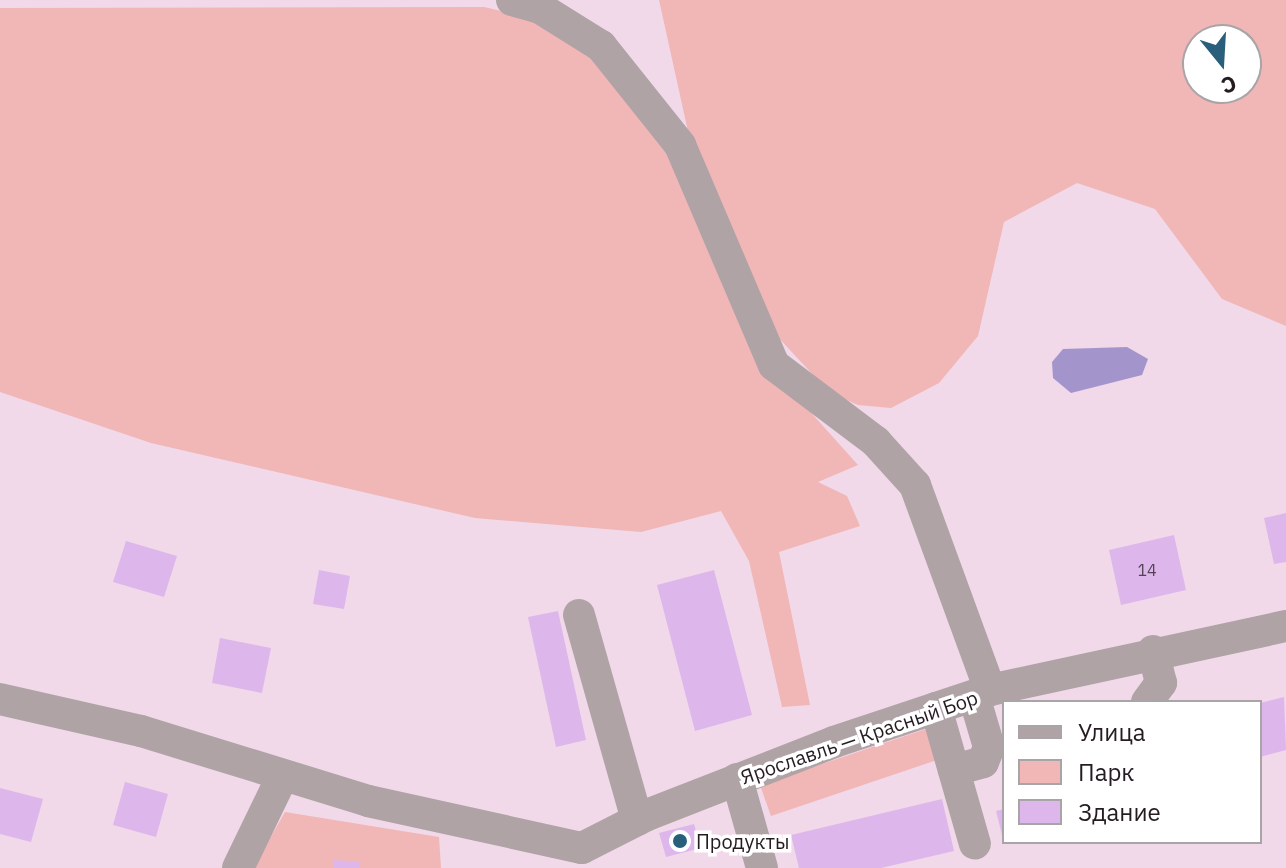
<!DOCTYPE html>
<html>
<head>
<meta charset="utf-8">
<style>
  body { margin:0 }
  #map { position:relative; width:1286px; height:868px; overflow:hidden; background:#f1d9e9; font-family:"IBM Plex Sans",sans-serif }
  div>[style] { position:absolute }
  .green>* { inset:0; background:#f1b6b6 }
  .water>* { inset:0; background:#a395cc }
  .building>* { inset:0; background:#ddb7eb }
  .minor>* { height:32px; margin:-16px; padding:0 16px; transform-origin:16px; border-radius:16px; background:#afa3a6 }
  .dots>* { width:22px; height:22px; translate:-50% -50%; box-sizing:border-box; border:4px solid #fff; border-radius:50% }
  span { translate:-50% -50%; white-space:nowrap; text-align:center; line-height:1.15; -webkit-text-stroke:7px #fff; paint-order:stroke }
  .number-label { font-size:16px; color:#534354 }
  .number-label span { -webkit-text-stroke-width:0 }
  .street-label { font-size:20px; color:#251c22 }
  .poi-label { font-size:20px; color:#251c22 }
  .left { translate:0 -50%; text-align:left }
  .legend { position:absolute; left:1002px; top:700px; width:260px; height:144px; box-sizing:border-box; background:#fff; border:2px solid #a8a4a7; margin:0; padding:10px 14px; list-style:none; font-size:24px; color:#251c22 }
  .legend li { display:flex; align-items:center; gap:16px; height:40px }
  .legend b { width:40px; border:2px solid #a8a4a7 }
  .north { position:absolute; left:1182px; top:24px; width:80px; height:80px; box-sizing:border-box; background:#fff; border:2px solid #a8a4a7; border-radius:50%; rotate:162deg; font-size:22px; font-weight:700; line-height:32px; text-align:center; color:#251c22 }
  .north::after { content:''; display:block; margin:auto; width:28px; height:36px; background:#2a5f7b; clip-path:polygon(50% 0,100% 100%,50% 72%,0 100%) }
</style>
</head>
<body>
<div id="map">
  <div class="green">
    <div style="clip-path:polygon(evenodd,659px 0,1286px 0,1286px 326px,1222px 299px,1155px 209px,1077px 183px,1004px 222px,978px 336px,939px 383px,891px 408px,858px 405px,829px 392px,776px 335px,689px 136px,659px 0,1198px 40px,1246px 40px,1246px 88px,1198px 88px,1198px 40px)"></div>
    <div style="clip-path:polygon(484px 7px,535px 19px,595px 54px,669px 150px,805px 406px,858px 465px,818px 482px,847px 496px,860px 526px,779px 552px,810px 705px,782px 707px,749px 561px,721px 511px,641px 532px,475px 518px,151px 443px,0 392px,0 8px)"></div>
    <div style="clip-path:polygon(926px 729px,937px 760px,771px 816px,760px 785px)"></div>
    <div style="clip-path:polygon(285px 812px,439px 837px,441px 868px,253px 868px)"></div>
  </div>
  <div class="water">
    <div style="clip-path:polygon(1127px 347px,1148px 359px,1142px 375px,1071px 393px,1053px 378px,1052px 362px,1063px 349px)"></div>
  </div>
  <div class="building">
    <div style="clip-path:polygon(1286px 513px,1286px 562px,1274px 564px,1264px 518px)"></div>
    <div style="clip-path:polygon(1174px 535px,1186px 590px,1121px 605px,1109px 550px)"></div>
    <div style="clip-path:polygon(126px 541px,177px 556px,164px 597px,113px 582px)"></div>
    <div style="clip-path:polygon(319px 570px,350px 576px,344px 609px,313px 604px)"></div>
    <div style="clip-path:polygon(714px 570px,752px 715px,695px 731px,657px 585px)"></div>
    <div style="clip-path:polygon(558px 611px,586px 740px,556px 747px,528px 617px)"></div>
    <div style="clip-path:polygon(220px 638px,271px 648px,262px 693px,212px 683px)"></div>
    <div style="clip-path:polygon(1284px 697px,1286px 750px,1260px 757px,1260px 703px)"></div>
    <div style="clip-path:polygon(125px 782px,168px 794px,156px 837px,113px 825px)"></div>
    <div style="clip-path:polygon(0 788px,43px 799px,31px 842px,0 834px)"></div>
    <div style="clip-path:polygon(942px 799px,954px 851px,881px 868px,799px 868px,791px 835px)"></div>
    <div style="clip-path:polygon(1004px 809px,1004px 839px,1003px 839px,996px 811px)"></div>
    <div style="clip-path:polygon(694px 824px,701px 848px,666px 857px,659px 833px)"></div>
    <div style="clip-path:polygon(334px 860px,360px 862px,359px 868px,334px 868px)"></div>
  </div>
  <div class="minor">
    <div style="left:512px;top:0;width:29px;rotate:16deg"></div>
    <div style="left:540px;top:8px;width:72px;rotate:31.9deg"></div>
    <div style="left:601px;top:46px;width:127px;rotate:51.4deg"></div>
    <div style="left:680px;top:145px;width:239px;rotate:66.9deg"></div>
    <div style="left:774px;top:365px;width:128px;rotate:37deg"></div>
    <div style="left:876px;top:442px;width:58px;rotate:47.8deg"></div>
    <div style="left:915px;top:485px;width:218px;rotate:69.9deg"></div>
    <div style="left:579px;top:615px;width:213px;rotate:74.2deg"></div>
    <div style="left:0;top:699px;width:145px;rotate:12.8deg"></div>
    <div style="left:141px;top:731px;width:238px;rotate:17.1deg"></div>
    <div style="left:368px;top:801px;width:219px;rotate:12.4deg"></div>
    <div style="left:1147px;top:702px;width:24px;rotate:-54deg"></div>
    <div style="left:1161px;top:683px;width:33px;rotate:-104deg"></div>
    <div style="left:936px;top:708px;width:141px;rotate:74deg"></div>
    <div style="left:954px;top:770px;width:30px;rotate:-15deg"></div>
    <div style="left:983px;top:762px;width:16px;rotate:-68deg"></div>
    <div style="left:989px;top:747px;width:53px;rotate:-106.4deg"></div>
    <div style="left:737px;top:779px;width:92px;rotate:74.3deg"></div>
    <div style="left:582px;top:848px;width:73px;rotate:-26.9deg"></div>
    <div style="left:647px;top:815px;width:201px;rotate:-21.3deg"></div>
    <div style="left:834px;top:742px;width:164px;rotate:-18.4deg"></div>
    <div style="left:990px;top:690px;width:303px;rotate:-12.2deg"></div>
    <div style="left:238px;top:868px;width:103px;rotate:-64.2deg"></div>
  </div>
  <div class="dots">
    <div style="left:680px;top:841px;background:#2a5f7b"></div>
  </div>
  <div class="number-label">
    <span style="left:1147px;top:570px">14</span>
  </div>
  <div class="street-label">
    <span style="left:859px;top:737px;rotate:-19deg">Ярославль — Красный Бор</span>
  </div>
  <div class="poi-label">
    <span class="left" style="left:696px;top:841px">Продукты</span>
  </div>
  <ul class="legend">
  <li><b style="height:10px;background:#afa3a6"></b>Улица</li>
  <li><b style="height:22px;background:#f1b6b6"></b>Парк</li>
  <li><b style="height:22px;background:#ddb7eb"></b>Здание</li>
  </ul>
  <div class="north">С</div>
</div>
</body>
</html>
